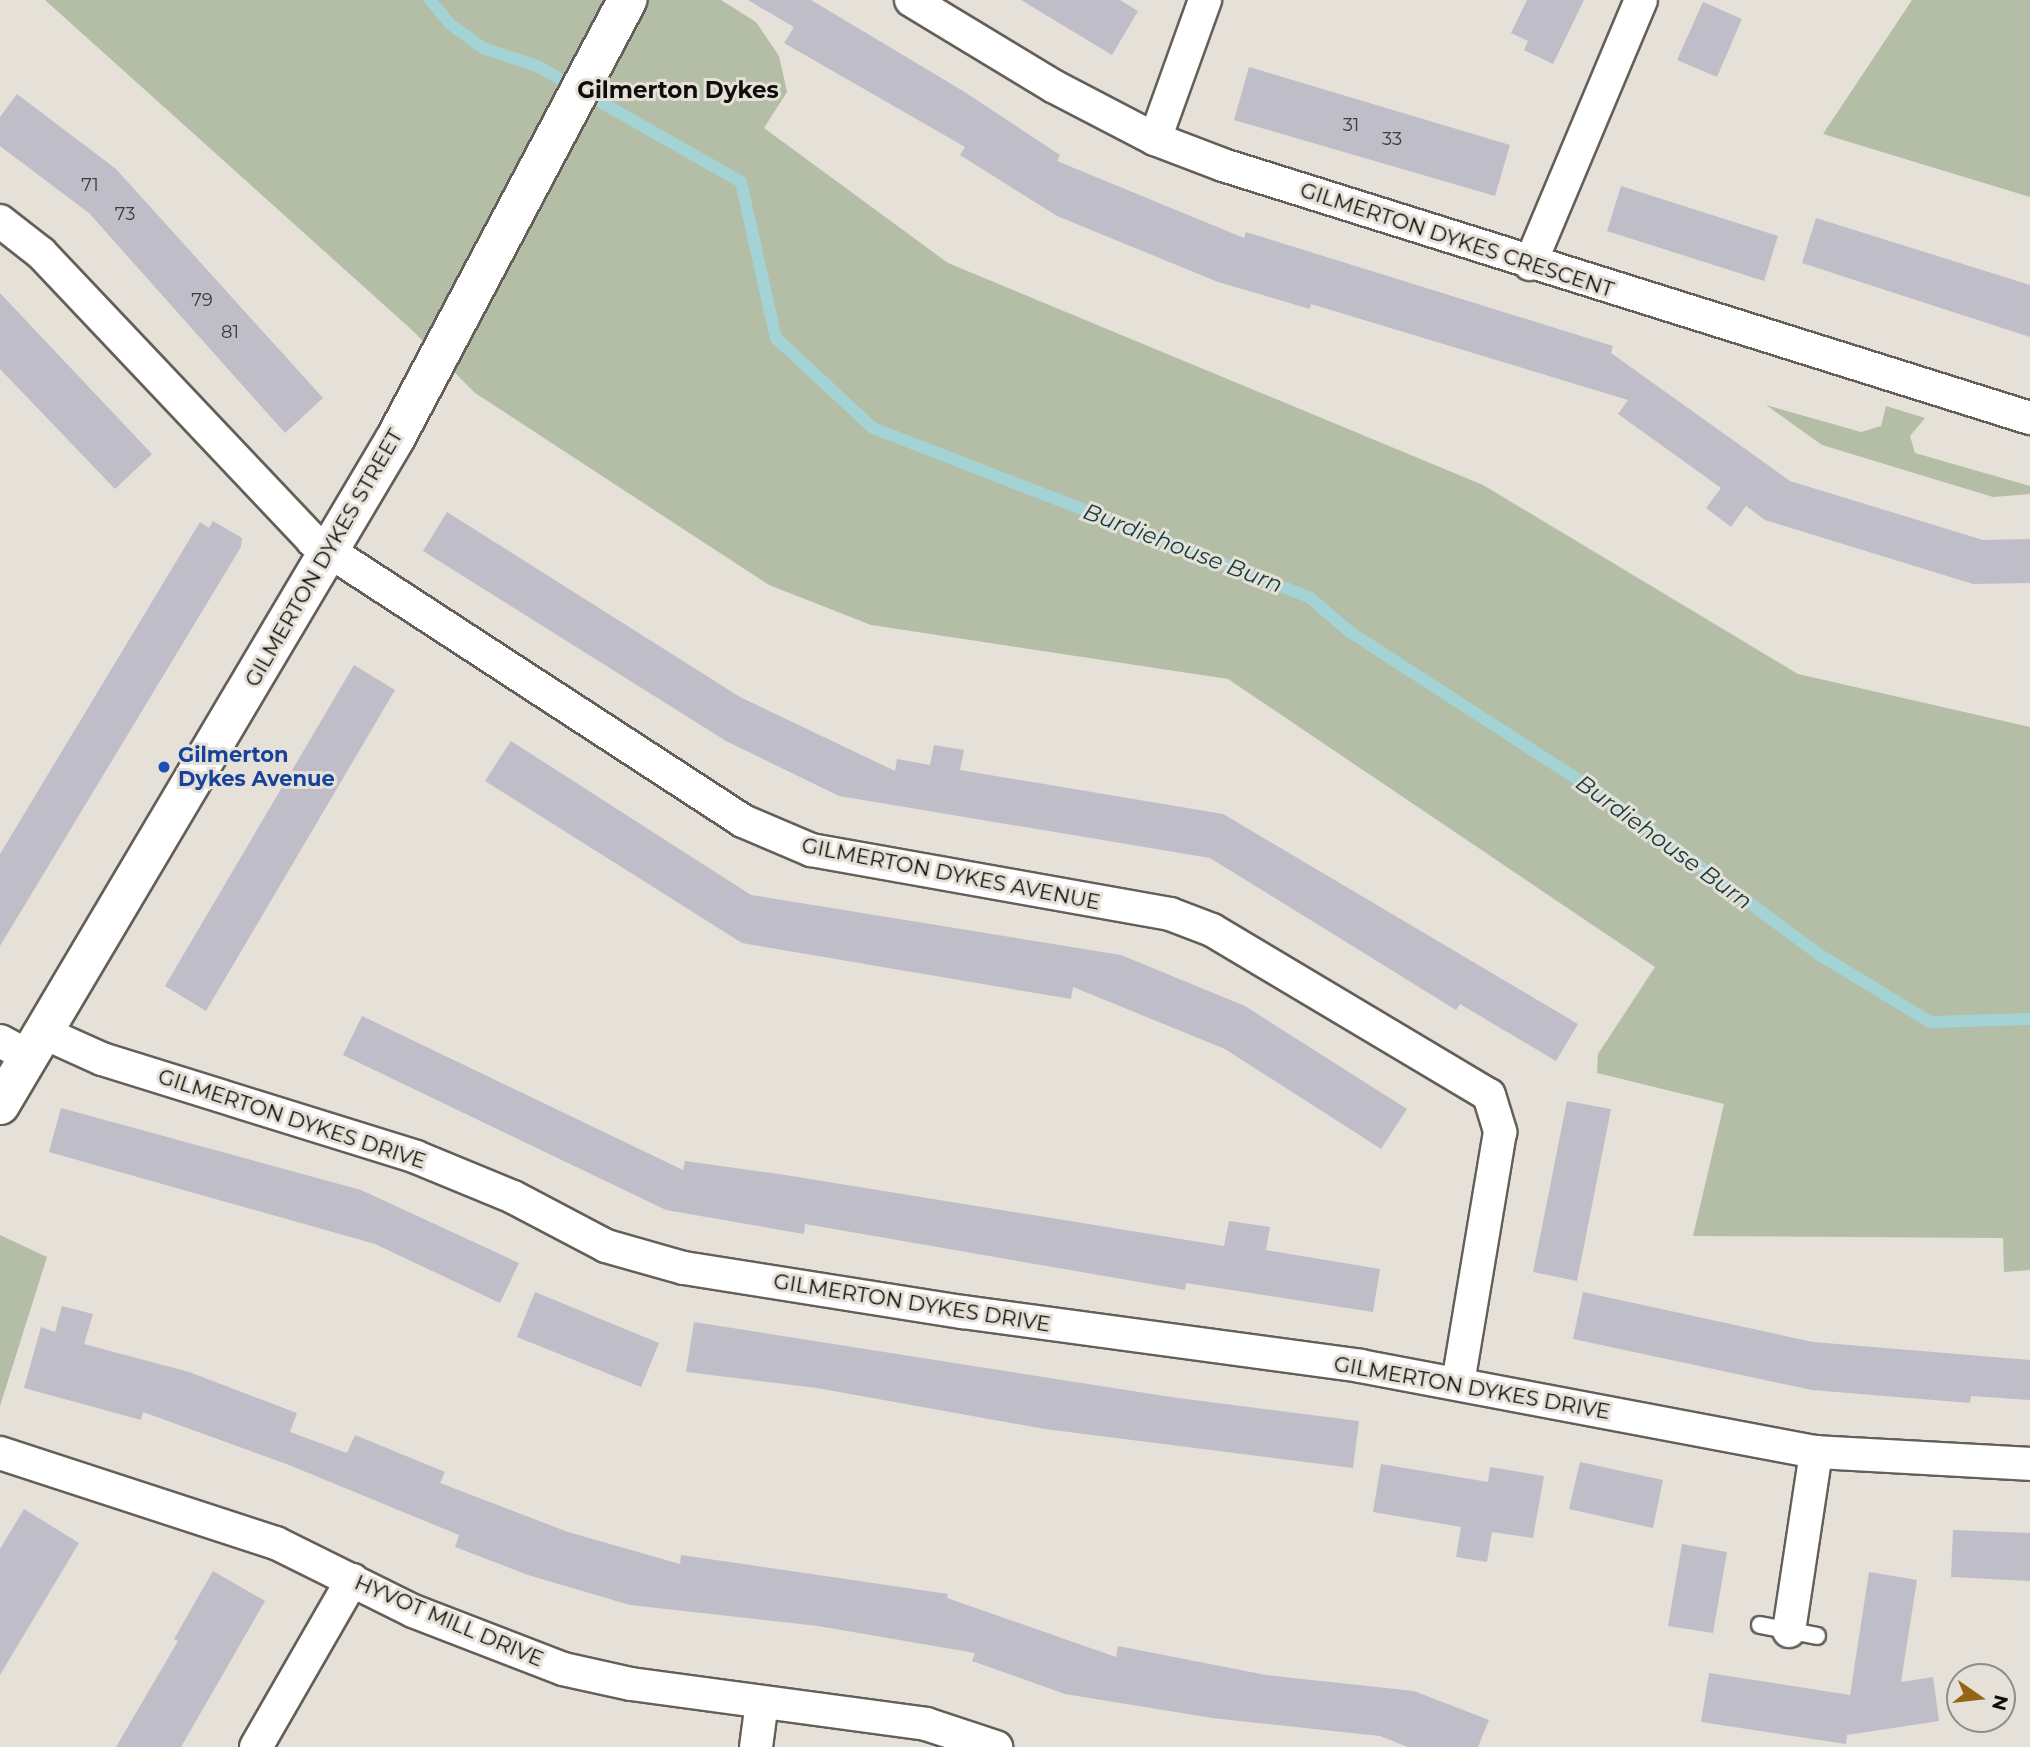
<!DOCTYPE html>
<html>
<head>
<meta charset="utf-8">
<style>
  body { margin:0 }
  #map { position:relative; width:2030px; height:1747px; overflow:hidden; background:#e6e1d8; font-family:Montserrat,sans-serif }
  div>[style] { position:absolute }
  .green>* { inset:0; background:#b4bda6 }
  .stream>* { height:12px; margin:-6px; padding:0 6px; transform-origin:6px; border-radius:6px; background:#a4d3d6 }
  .building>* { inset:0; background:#bfbdc7 }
  .roads { filter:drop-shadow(2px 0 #645f58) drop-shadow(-2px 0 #645f58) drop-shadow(0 2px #645f58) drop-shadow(0 -2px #645f58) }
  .service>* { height:16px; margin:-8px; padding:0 8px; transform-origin:8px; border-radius:8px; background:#fff }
  .minor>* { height:32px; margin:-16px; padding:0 16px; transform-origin:16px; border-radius:16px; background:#fff }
  .secondary>* { height:38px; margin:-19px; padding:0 19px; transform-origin:19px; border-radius:19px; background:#fff }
  .dots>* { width:19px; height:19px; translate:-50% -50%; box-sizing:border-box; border:4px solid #e6e1d8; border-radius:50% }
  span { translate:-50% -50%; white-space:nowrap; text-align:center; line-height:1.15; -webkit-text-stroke:6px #e6e1d8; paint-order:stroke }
  .number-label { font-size:18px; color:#3c3a3a }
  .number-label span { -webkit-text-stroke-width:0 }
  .street-label { font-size:21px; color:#100e0b }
  .transit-label { font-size:21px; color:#164399; font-weight:700 }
  .left { translate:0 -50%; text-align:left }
  .neighbourhood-label { font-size:23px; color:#100e0b; font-weight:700 }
  .water-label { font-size:23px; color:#113e40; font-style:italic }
  .north { position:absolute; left:1946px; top:1663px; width:70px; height:70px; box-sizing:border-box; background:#e6e1d8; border:2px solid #908d86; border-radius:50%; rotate:104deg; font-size:19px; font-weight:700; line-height:28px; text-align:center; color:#100e0b }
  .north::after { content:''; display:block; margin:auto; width:24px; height:32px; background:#946514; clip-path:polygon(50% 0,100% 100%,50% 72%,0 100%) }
</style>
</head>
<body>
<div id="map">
  <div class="green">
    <div style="clip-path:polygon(45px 0,721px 0,756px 22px,779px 56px,787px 92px,764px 128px,948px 263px,1483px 485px,1798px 674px,2030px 727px,2030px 1270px,2004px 1272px,2003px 1238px,1693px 1236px,1724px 1104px,1597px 1073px,1598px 1054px,1655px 967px,1228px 679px,871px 625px,769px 585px,475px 393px,413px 331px)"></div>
    <div style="clip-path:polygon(1912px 0,2030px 0,2030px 197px,1823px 134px)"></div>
    <div style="clip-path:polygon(1766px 405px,1861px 432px,1881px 426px,1886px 406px,1925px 418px,1910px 436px,1915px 453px,2030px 486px,2030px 494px,1993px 497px,1822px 445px)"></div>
    <div style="clip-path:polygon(0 1235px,47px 1257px,0 1406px)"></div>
  </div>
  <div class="stream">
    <div style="left:430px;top:0;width:31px;rotate:50deg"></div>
    <div style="left:450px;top:24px;width:41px;rotate:36deg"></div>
    <div style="left:483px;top:48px;width:57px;rotate:18.4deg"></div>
    <div style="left:537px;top:66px;width:235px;rotate:29.6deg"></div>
    <div style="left:741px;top:182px;width:160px;rotate:77.4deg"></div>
    <div style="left:776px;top:338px;width:132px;rotate:42.9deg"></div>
    <div style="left:873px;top:428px;width:468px;rotate:21.2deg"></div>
    <div style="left:1309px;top:597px;width:54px;rotate:40.5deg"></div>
    <div style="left:1350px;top:632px;width:313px;rotate:32.9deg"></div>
    <div style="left:1613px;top:802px;width:257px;rotate:36.5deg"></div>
    <div style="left:1820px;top:955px;width:129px;rotate:31.3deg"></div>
    <div style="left:1930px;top:1022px;width:100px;rotate:-1.7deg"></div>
  </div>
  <div class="building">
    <div style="clip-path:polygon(748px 0,811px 0,963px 91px,1060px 155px,1057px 161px,1244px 238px,1246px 232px,1613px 346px,1611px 353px,1790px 481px,1983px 540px,2030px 539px,2030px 583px,1973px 584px,1765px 520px,1746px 506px,1731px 527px,1706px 508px,1721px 488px,1618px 414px,1628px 400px,1311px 304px,1310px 309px,1218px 282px,1057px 216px,960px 155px,965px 147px,784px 43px,794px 27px)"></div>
    <div style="clip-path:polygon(1021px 0,1120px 0,1138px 11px,1112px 55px)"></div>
    <div style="clip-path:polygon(1527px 0,1584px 0,1553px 64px,1524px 50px,1528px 41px,1511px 33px)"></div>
    <div style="clip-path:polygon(1703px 2px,1742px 19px,1717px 77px,1677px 60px)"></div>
    <div style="clip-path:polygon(1249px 67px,1510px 145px,1495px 196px,1234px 120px)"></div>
    <div style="clip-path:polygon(17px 94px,116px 169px,323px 398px,285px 433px,89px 213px,0 146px,0 117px)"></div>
    <div style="clip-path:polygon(1621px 186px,1778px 236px,1764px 281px,1607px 231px)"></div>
    <div style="clip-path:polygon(1816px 218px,2030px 285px,2030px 337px,1802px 263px)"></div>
    <div style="clip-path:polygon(0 293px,152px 454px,115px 489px,0 369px)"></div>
    <div style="clip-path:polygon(447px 512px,740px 697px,895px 771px,897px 759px,930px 765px,934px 745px,964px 750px,960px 770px,1223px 814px,1578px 1024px,1556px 1061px,1460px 1004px,1456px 1010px,1210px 858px,839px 796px,726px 741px,423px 551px)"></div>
    <div style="clip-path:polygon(213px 521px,242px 538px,241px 547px,0 946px,0 854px,200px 522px,209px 528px)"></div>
    <div style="clip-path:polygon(354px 665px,395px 690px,206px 1011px,165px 986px)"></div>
    <div style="clip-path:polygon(511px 741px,751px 895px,1121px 955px,1245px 1006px,1407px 1109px,1381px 1149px,1225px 1049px,1073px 987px,1071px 999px,742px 943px,485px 781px)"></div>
    <div style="clip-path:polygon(362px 1016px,683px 1170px,685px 1161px,779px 1174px,1224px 1246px,1229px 1221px,1270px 1227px,1266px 1250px,1380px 1269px,1373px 1312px,1186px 1283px,1185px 1290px,805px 1224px,804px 1234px,666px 1210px,343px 1055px)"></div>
    <div style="clip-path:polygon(1567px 1101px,1611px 1109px,1577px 1281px,1533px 1272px)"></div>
    <div style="clip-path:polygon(61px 1108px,361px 1190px,519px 1263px,500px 1303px,375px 1244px,49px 1152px)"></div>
    <div style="clip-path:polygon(535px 1292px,659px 1343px,641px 1387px,517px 1337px)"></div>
    <div style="clip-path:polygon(1583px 1292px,1813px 1342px,2030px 1360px,2030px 1400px,1971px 1396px,1970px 1403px,1812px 1390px,1573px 1339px)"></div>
    <div style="clip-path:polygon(62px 1306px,93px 1314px,84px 1344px,189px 1372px,297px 1413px,290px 1432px,347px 1453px,355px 1435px,445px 1472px,440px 1483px,568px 1532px,680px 1564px,681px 1555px,948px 1594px,947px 1598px,1116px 1657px,1118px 1646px,1266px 1675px,1414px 1691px,1489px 1720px,1478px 1747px,1408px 1747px,1380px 1736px,1212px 1718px,1065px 1694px,972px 1661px,975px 1653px,818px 1626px,630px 1605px,528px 1575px,455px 1547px,459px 1535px,289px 1465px,143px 1412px,141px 1420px,24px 1388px,41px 1327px,55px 1332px)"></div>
    <div style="clip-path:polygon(694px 1322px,1171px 1397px,1359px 1421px,1353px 1468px,1045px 1429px,817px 1388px,686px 1372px)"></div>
    <div style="clip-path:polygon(1580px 1462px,1663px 1480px,1653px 1528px,1569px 1509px)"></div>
    <div style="clip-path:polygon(1381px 1464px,1488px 1482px,1490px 1467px,1544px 1476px,1533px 1538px,1492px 1532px,1487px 1562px,1456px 1557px,1461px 1527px,1373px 1512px)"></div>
    <div style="clip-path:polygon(24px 1509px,79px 1543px,0 1675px,0 1549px)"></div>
    <div style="clip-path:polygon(1953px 1530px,2030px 1533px,2030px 1581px,1951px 1577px)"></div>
    <div style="clip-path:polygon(1682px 1544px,1727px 1552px,1713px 1633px,1668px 1626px)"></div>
    <div style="clip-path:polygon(213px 1571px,265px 1601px,181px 1747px,116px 1747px,178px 1641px,174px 1639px)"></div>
    <div style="clip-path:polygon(1869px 1572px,1917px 1580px,1901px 1682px,1933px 1677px,1939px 1721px,1847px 1735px,1846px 1744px,1701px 1722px,1709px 1673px,1850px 1695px)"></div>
  </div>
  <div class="roads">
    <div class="service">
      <div style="left:1760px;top:1625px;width:58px;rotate:10.9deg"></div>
    </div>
    <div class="minor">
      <div style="left:911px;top:0;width:166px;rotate:31.2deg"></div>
      <div style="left:1053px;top:86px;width:115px;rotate:27.5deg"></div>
      <div style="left:1155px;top:139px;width:73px;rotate:20.9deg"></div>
      <div style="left:1223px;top:165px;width:846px;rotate:17.41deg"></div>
      <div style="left:1155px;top:139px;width:148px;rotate:-70.2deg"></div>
      <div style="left:0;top:221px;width:52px;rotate:38deg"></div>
      <div style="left:41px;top:253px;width:395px;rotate:46.6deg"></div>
      <div style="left:312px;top:540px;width:515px;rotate:33.1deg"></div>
      <div style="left:743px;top:821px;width:74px;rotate:23.1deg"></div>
      <div style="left:811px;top:850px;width:365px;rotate:10.1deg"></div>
      <div style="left:1170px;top:914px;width:45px;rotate:20.9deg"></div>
      <div style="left:1212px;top:930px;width:322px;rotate:30.8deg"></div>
      <div style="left:1489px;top:1095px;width:39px;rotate:73deg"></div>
      <div style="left:1500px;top:1132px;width:254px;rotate:99.5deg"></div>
      <div style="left:1530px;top:264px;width:286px;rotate:-67.2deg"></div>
      <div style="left:42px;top:1032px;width:66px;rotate:24.2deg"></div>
      <div style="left:102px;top:1059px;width:329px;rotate:17.3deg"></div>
      <div style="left:416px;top:1157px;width:105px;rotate:22.4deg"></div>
      <div style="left:513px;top:1197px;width:105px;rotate:27.8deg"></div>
      <div style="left:606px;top:1246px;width:81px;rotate:15.8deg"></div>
      <div style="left:684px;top:1268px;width:282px;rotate:9deg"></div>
      <div style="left:963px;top:1312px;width:401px;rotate:7.7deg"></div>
      <div style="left:1360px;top:1366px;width:464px;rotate:10.7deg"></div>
      <div style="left:1816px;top:1452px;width:214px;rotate:3.2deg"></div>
      <div style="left:0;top:1041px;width:32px;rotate:28deg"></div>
      <div style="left:0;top:1453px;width:290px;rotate:18.1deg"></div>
      <div style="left:276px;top:1543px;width:153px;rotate:26.4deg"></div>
      <div style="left:413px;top:1611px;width:161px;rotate:21.1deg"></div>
      <div style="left:563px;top:1669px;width:70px;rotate:12.4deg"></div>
      <div style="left:631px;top:1684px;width:298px;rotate:7.7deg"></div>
      <div style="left:926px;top:1724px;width:74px;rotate:18.2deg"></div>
      <div style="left:1789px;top:1631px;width:181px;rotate:-81.4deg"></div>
      <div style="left:256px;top:1747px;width:193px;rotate:-60.1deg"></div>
      <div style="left:756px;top:1747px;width:45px;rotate:-82.4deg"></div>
    </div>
    <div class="secondary">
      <div style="left:0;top:1105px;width:774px;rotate:-59.33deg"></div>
      <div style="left:395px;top:439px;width:497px;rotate:-62.1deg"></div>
    </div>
  </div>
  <div class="dots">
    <div style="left:164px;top:767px;background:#1a4fb4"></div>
  </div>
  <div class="number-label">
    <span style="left:1351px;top:125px">31</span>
    <span style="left:1392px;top:139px">33</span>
    <span style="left:90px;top:185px">71</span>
    <span style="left:125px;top:214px">73</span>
    <span style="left:202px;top:300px">79</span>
    <span style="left:230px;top:332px">81</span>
  </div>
  <div class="street-label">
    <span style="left:1457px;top:240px;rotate:18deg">GILMERTON DYKES CRESCENT</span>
    <span style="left:324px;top:558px;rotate:-60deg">GILMERTON DYKES STREET</span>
    <span style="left:951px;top:874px;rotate:11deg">GILMERTON DYKES AVENUE</span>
    <span style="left:292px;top:1119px;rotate:18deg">GILMERTON DYKES DRIVE</span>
    <span style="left:912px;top:1303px;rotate:9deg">GILMERTON DYKES DRIVE</span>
    <span style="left:1472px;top:1388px;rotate:10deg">GILMERTON DYKES DRIVE</span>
    <span style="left:449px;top:1621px;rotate:23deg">HYVOT MILL DRIVE</span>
  </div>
  <div class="transit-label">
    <span class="left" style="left:178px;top:767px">Gilmerton<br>Dykes Avenue</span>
  </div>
  <div class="neighbourhood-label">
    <span style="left:678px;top:90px">Gilmerton Dykes</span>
  </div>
  <div class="water-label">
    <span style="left:1183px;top:548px;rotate:21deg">Burdiehouse Burn</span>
    <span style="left:1664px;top:842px;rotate:36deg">Burdiehouse Burn</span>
  </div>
  <div class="north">N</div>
</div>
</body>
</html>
